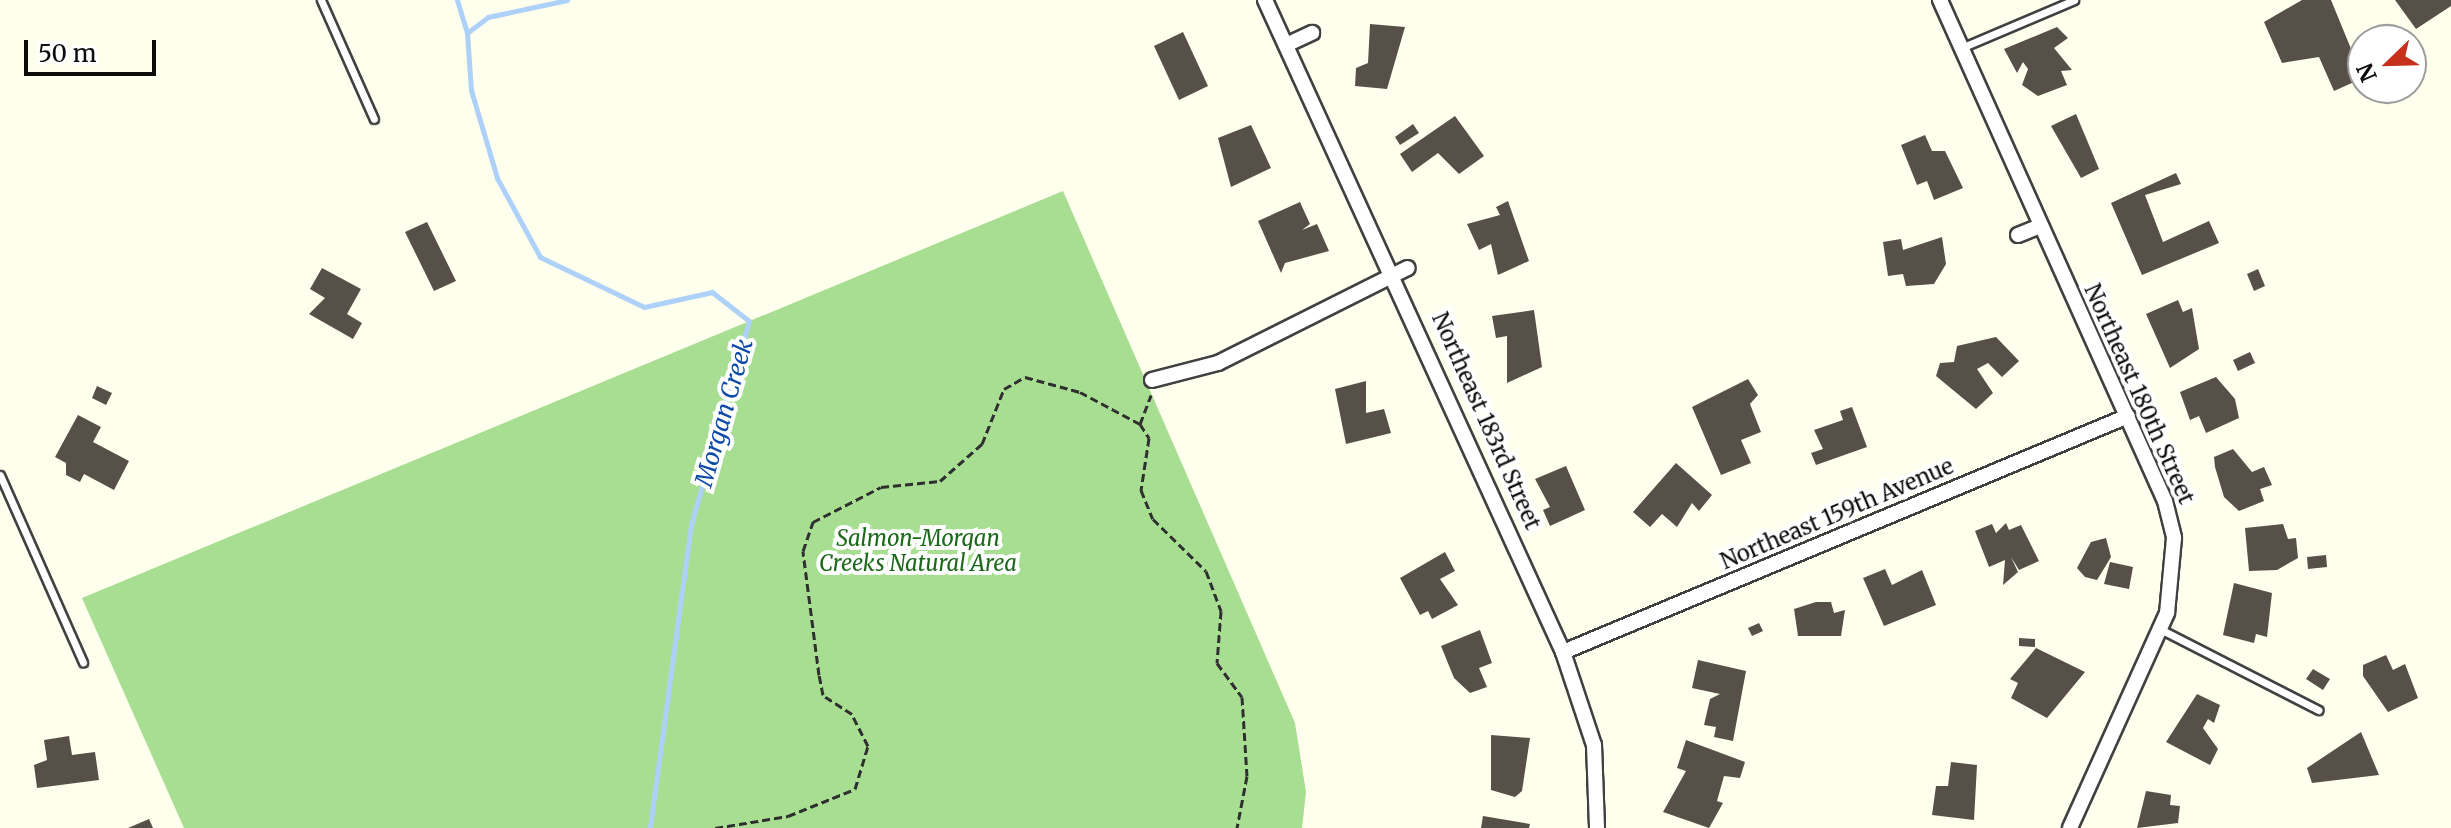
<!DOCTYPE html>
<html>
<head>
<meta charset="utf-8">
<style>
  body { margin:0 }
  #map { position:relative; width:2451px; height:828px; overflow:hidden; background:#ffffed; font-family:Merriweather,serif }
  div>[style] { position:absolute }
  .forest>* { inset:0; background:#a7de92 }
  .stream>* { height:5px; margin:-2.5px; padding:0 2.5px; transform-origin:2.5px; border-radius:2.5px; background:#aed1fa }
  .building>* { inset:0; background:#575049 }
  .path>* { height:3px; margin-top:-1.5px; transform-origin:0; background:repeating-linear-gradient(90deg,#2f2f2f 0 8px,transparent 0 12px) }
  .roads { filter:drop-shadow(2px 0 #404040) drop-shadow(-2px 0 #404040) drop-shadow(0 2px #404040) drop-shadow(0 -2px #404040) }
  .lane>* { height:7px; margin:-3.5px; padding:0 3.5px; transform-origin:3.5px; border-radius:3.5px; background:#fff }
  .street>* { height:14px; margin:-7px; padding:0 7px; transform-origin:7px; border-radius:7px; background:#fff }
  span { translate:-50% -50%; white-space:nowrap; text-align:center; line-height:1.15; -webkit-text-stroke:8px #fff; paint-order:stroke }
  .street-label { font-size:22px; color:#0d0d0d }
  .park-label { font-size:22px; color:#1c6919; font-style:italic }
  .water-label { font-size:24px; color:#0e4aa7; font-style:italic }
  .north { position:absolute; left:2347px; top:24px; width:80px; height:80px; box-sizing:border-box; background:#fff; border:2px solid #9e9e9e; border-radius:50%; rotate:247deg; font-size:22px; font-weight:700; line-height:32px; text-align:center; color:#0d0d0d }
  .north::after { content:''; display:block; margin:auto; width:28px; height:36px; background:#c6311c; clip-path:polygon(50% 0,100% 100%,50% 72%,0 100%) }
  .scale { position:absolute; left:24px; top:40px; width:132px; height:36px; box-sizing:border-box; border:4px solid #0d0d0d; border-top:0; padding-left:10px; font-size:24px; line-height:28px; white-space:nowrap; color:#0d0d0d; -webkit-text-stroke:6px #fff; paint-order:stroke }
</style>
</head>
<body>
<div id="map">
  <div class="forest">
    <div style="clip-path:polygon(1063px 191px,1295px 723px,1306px 792px,1302px 828px,184px 828px,82px 598px)"></div>
  </div>
  <div class="stream">
    <div style="left:457px;top:0;width:34px;rotate:73deg"></div>
    <div style="left:567px;top:0;width:81px;rotate:167.9deg"></div>
    <div style="left:488px;top:17px;width:26px;rotate:143deg"></div>
    <div style="left:467px;top:33px;width:57px;rotate:86deg"></div>
    <div style="left:471px;top:90px;width:92px;rotate:73.5deg"></div>
    <div style="left:497px;top:178px;width:90px;rotate:61.4deg"></div>
    <div style="left:540px;top:257px;width:115px;rotate:25.7deg"></div>
    <div style="left:644px;top:307px;width:70px;rotate:-12.4deg"></div>
    <div style="left:712px;top:292px;width:47px;rotate:38.1deg"></div>
    <div style="left:749px;top:321px;width:211px;rotate:105.9deg"></div>
    <div style="left:691px;top:524px;width:307px;rotate:97.7deg"></div>
  </div>
  <div class="building">
    <div style="clip-path:polygon(2302px 0,2331px 0,2363px 78px,2334px 91px,2319px 57px,2282px 63px,2264px 22px)"></div>
    <div style="clip-path:polygon(2395px 0,2451px 0,2451px 6px,2416px 29px)"></div>
    <div style="clip-path:polygon(1370px 24px,1405px 27px,1387px 89px,1355px 86px,1356px 68px,1368px 63px)"></div>
    <div style="clip-path:polygon(2057px 27px,2068px 38px,2054px 48px,2072px 70px,2061px 71px,2067px 85px,2038px 96px,2022px 85px,2028px 69px,2023px 62px,2017px 73px,2004px 49px)"></div>
    <div style="clip-path:polygon(1183px 32px,1208px 86px,1179px 100px,1154px 46px)"></div>
    <div style="clip-path:polygon(2076px 114px,2099px 169px,2081px 178px,2051px 126px)"></div>
    <div style="clip-path:polygon(1455px 116px,1484px 156px,1459px 174px,1438px 153px,1412px 172px,1400px 154px)"></div>
    <div style="clip-path:polygon(1413px 124px,1419px 133px,1400px 145px,1395px 137px)"></div>
    <div style="clip-path:polygon(1251px 125px,1271px 168px,1231px 187px,1218px 138px)"></div>
    <div style="clip-path:polygon(1925px 135px,1932px 151px,1945px 151px,1963px 188px,1934px 200px,1927px 181px,1917px 185px,1901px 145px)"></div>
    <div style="clip-path:polygon(2176px 173px,2181px 184px,2145px 195px,2163px 242px,2209px 221px,2219px 243px,2142px 275px,2111px 203px)"></div>
    <div style="clip-path:polygon(1508px 201px,1529px 261px,1498px 275px,1491px 244px,1479px 250px,1467px 224px,1500px 215px,1496px 207px)"></div>
    <div style="clip-path:polygon(1300px 202px,1310px 224px,1302px 230px,1317px 224px,1329px 251px,1285px 263px,1281px 273px,1258px 221px)"></div>
    <div style="clip-path:polygon(427px 222px,456px 281px,434px 291px,405px 232px)"></div>
    <div style="clip-path:polygon(1942px 237px,1946px 264px,1934px 284px,1906px 286px,1903px 274px,1888px 276px,1883px 242px,1901px 239px,1903px 250px)"></div>
    <div style="clip-path:polygon(322px 268px,361px 289px,347px 314px,362px 323px,353px 339px,309px 314px,325px 298px,310px 289px)"></div>
    <div style="clip-path:polygon(2258px 269px,2265px 286px,2254px 291px,2247px 274px)"></div>
    <div style="clip-path:polygon(2178px 300px,2183px 312px,2192px 308px,2199px 349px,2170px 368px,2146px 314px)"></div>
    <div style="clip-path:polygon(1534px 310px,1542px 367px,1507px 383px,1507px 336px,1496px 338px,1492px 316px)"></div>
    <div style="clip-path:polygon(1996px 337px,2019px 361px,2002px 377px,1988px 363px,1977px 369px,1993px 393px,1976px 409px,1936px 376px,1940px 363px,1954px 362px,1957px 346px)"></div>
    <div style="clip-path:polygon(2250px 352px,2255px 363px,2238px 371px,2233px 360px)"></div>
    <div style="clip-path:polygon(2216px 377px,2235px 399px,2239px 418px,2206px 433px,2199px 416px,2190px 420px,2180px 392px)"></div>
    <div style="clip-path:polygon(1748px 379px,1758px 395px,1750px 404px,1761px 432px,1741px 440px,1751px 463px,1721px 475px,1692px 407px)"></div>
    <div style="clip-path:polygon(1366px 381px,1366px 413px,1384px 409px,1391px 433px,1346px 444px,1335px 389px)"></div>
    <div style="clip-path:polygon(97px 386px,112px 393px,106px 405px,92px 398px)"></div>
    <div style="clip-path:polygon(1852px 407px,1867px 447px,1816px 465px,1811px 453px,1823px 449px,1814px 430px,1843px 420px,1840px 411px)"></div>
    <div style="clip-path:polygon(78px 415px,101px 427px,93px 442px,129px 461px,114px 490px,84px 474px,80px 482px,66px 475px,66px 463px,55px 457px)"></div>
    <div style="clip-path:polygon(2233px 449px,2252px 472px,2264px 467px,2272px 485px,2260px 489px,2264px 501px,2239px 511px,2224px 497px,2215px 467px,2214px 457px)"></div>
    <div style="clip-path:polygon(1676px 463px,1712px 495px,1699px 511px,1692px 503px,1677px 527px,1662px 514px,1650px 527px,1633px 512px)"></div>
    <div style="clip-path:polygon(1566px 466px,1585px 510px,1550px 526px,1543px 510px,1550px 507px,1535px 479px)"></div>
    <div style="clip-path:polygon(2006px 523px,2009px 530px,2021px 525px,2039px 561px,2019px 570px,2011px 557px,2018px 572px,2003px 585px,2005px 560px,1989px 567px,1975px 531px,1992px 524px,1996px 533px)"></div>
    <div style="clip-path:polygon(2283px 524px,2288px 539px,2296px 538px,2298px 558px,2277px 570px,2249px 571px,2245px 528px)"></div>
    <div style="clip-path:polygon(2106px 538px,2111px 557px,2097px 580px,2085px 577px,2077px 568px,2091px 542px)"></div>
    <div style="clip-path:polygon(1445px 552px,1455px 571px,1440px 579px,1458px 605px,1432px 619px,1428px 611px,1420px 615px,1400px 578px)"></div>
    <div style="clip-path:polygon(2326px 555px,2327px 567px,2308px 569px,2307px 557px)"></div>
    <div style="clip-path:polygon(2110px 562px,2133px 567px,2129px 589px,2104px 584px)"></div>
    <div style="clip-path:polygon(1885px 569px,1892px 585px,1922px 570px,1936px 605px,1884px 626px,1863px 578px)"></div>
    <div style="clip-path:polygon(2234px 583px,2272px 593px,2267px 637px,2256px 634px,2254px 643px,2223px 635px)"></div>
    <div style="clip-path:polygon(1816px 602px,1831px 602px,1834px 613px,1845px 610px,1841px 636px,1798px 636px,1794px 609px)"></div>
    <div style="clip-path:polygon(1759px 623px,1763px 631px,1752px 636px,1748px 628px)"></div>
    <div style="clip-path:polygon(1480px 630px,1492px 663px,1479px 668px,1487px 687px,1470px 693px,1454px 678px,1441px 646px)"></div>
    <div style="clip-path:polygon(2019px 638px,2035px 639px,2035px 647px,2019px 646px)"></div>
    <div style="clip-path:polygon(2036px 648px,2085px 672px,2047px 718px,2011px 698px,2018px 683px,2010px 679px)"></div>
    <div style="clip-path:polygon(2386px 655px,2393px 670px,2405px 664px,2418px 698px,2388px 712px,2363px 676px,2363px 665px)"></div>
    <div style="clip-path:polygon(1698px 660px,1746px 671px,1733px 741px,1714px 737px,1716px 727px,1704px 725px,1710px 699px,1720px 694px,1692px 688px)"></div>
    <div style="clip-path:polygon(2313px 669px,2330px 679px,2323px 690px,2306px 679px)"></div>
    <div style="clip-path:polygon(2197px 694px,2220px 705px,2214px 723px,2208px 719px,2203px 728px,2218px 749px,2210px 765px,2166px 742px)"></div>
    <div style="clip-path:polygon(2361px 732px,2379px 775px,2312px 783px,2307px 768px)"></div>
    <div style="clip-path:polygon(1491px 735px,1530px 738px,1522px 791px,1515px 797px,1491px 790px)"></div>
    <div style="clip-path:polygon(69px 736px,72px 755px,95px 752px,99px 780px,37px 788px,34px 765px,47px 760px,44px 740px)"></div>
    <div style="clip-path:polygon(1686px 740px,1745px 762px,1740px 778px,1724px 776px,1717px 801px,1723px 803px,1709px 828px,1663px 812px,1686px 771px,1677px 768px)"></div>
    <div style="clip-path:polygon(1951px 762px,1977px 765px,1974px 820px,1932px 815px,1936px 786px,1948px 786px)"></div>
    <div style="clip-path:polygon(2146px 791px,2171px 795px,2170px 805px,2180px 806px,2178px 823px,2137px 828px)"></div>
    <div style="clip-path:polygon(1483px 816px,1530px 824px,1529px 828px,1481px 828px)"></div>
    <div style="clip-path:polygon(149px 819px,153px 828px,128px 828px)"></div>
  </div>
  <div class="path">
    <div style="left:1140px;top:424px;width:31px;rotate:-69deg"></div>
    <div style="left:715px;top:828px;width:74px;rotate:-9.3deg"></div>
    <div style="left:788px;top:816px;width:72px;rotate:-21.9deg"></div>
    <div style="left:855px;top:789px;width:45px;rotate:-73.2deg"></div>
    <div style="left:868px;top:746px;width:36px;rotate:-117deg"></div>
    <div style="left:852px;top:714px;width:35px;rotate:-147deg"></div>
    <div style="left:823px;top:695px;width:20px;rotate:-101deg"></div>
    <div style="left:819px;top:675px;width:125px;rotate:-97.4deg"></div>
    <div style="left:803px;top:551px;width:31px;rotate:-71deg"></div>
    <div style="left:813px;top:522px;width:76px;rotate:-27.2deg"></div>
    <div style="left:881px;top:487px;width:59px;rotate:-5.8deg"></div>
    <div style="left:940px;top:481px;width:56px;rotate:-41.4deg"></div>
    <div style="left:982px;top:444px;width:59px;rotate:-68.2deg"></div>
    <div style="left:1004px;top:389px;width:24px;rotate:-30deg"></div>
    <div style="left:1025px;top:377px;width:57px;rotate:15.3deg"></div>
    <div style="left:1080px;top:392px;width:68px;rotate:28.1deg"></div>
    <div style="left:1140px;top:424px;width:17px;rotate:57deg"></div>
    <div style="left:1149px;top:438px;width:53px;rotate:98.7deg"></div>
    <div style="left:1141px;top:490px;width:31px;rotate:68deg"></div>
    <div style="left:1153px;top:519px;width:74px;rotate:44.5deg"></div>
    <div style="left:1206px;top:571px;width:43px;rotate:69.4deg"></div>
    <div style="left:1221px;top:611px;width:52px;rotate:94.4deg"></div>
    <div style="left:1217px;top:663px;width:42px;rotate:53.7deg"></div>
    <div style="left:1242px;top:697px;width:79px;rotate:86.4deg"></div>
    <div style="left:1247px;top:776px;width:53px;rotate:100.9deg"></div>
  </div>
  <div class="roads">
    <div class="lane">
      <div style="left:321px;top:0;width:130px;rotate:66deg"></div>
      <div style="left:1961px;top:48px;width:123px;rotate:-23deg"></div>
      <div style="left:0;top:475px;width:205px;rotate:66.1deg"></div>
      <div style="left:2160px;top:629px;width:178px;rotate:27.1deg"></div>
    </div>
    <div class="street">
      <div style="left:1265px;top:0;width:717px;rotate:65.44deg"></div>
      <div style="left:1563px;top:652px;width:98px;rotate:71.6deg"></div>
      <div style="left:1594px;top:745px;width:83px;rotate:87.9deg"></div>
      <div style="left:1940px;top:0;width:549px;rotate:65.82deg"></div>
      <div style="left:2165px;top:501px;width:38px;rotate:76deg"></div>
      <div style="left:2174px;top:538px;width:75px;rotate:95.3deg"></div>
      <div style="left:2167px;top:613px;width:236px;rotate:114.3deg"></div>
      <div style="left:1286px;top:45px;width:29px;rotate:-25deg"></div>
      <div style="left:2018px;top:235px;width:24px;rotate:-22deg"></div>
      <div style="left:1152px;top:380px;width:68px;rotate:-14.4deg"></div>
      <div style="left:1218px;top:363px;width:212px;rotate:-26.6deg"></div>
      <div style="left:1563px;top:652px;width:612px;rotate:-22.67deg"></div>
    </div>
  </div>
  <div class="street-label">
    <span style="left:2139px;top:394px;rotate:66deg">Northeast 180th Street</span>
    <span style="left:1486px;top:421px;rotate:66deg">Northeast 183rd Street</span>
    <span style="left:1837px;top:514px;rotate:-23deg">Northeast 159th Avenue</span>
  </div>
  <div class="park-label">
    <span style="left:918px;top:551px">Salmon-Morgan<br>Creeks Natural Area</span>
  </div>
  <div class="water-label">
    <span style="left:724px;top:413px;rotate:-74deg">Morgan Creek</span>
  </div>
  <div class="north">N</div>
  <div class="scale">50 m</div>
</div>
</body>
</html>
